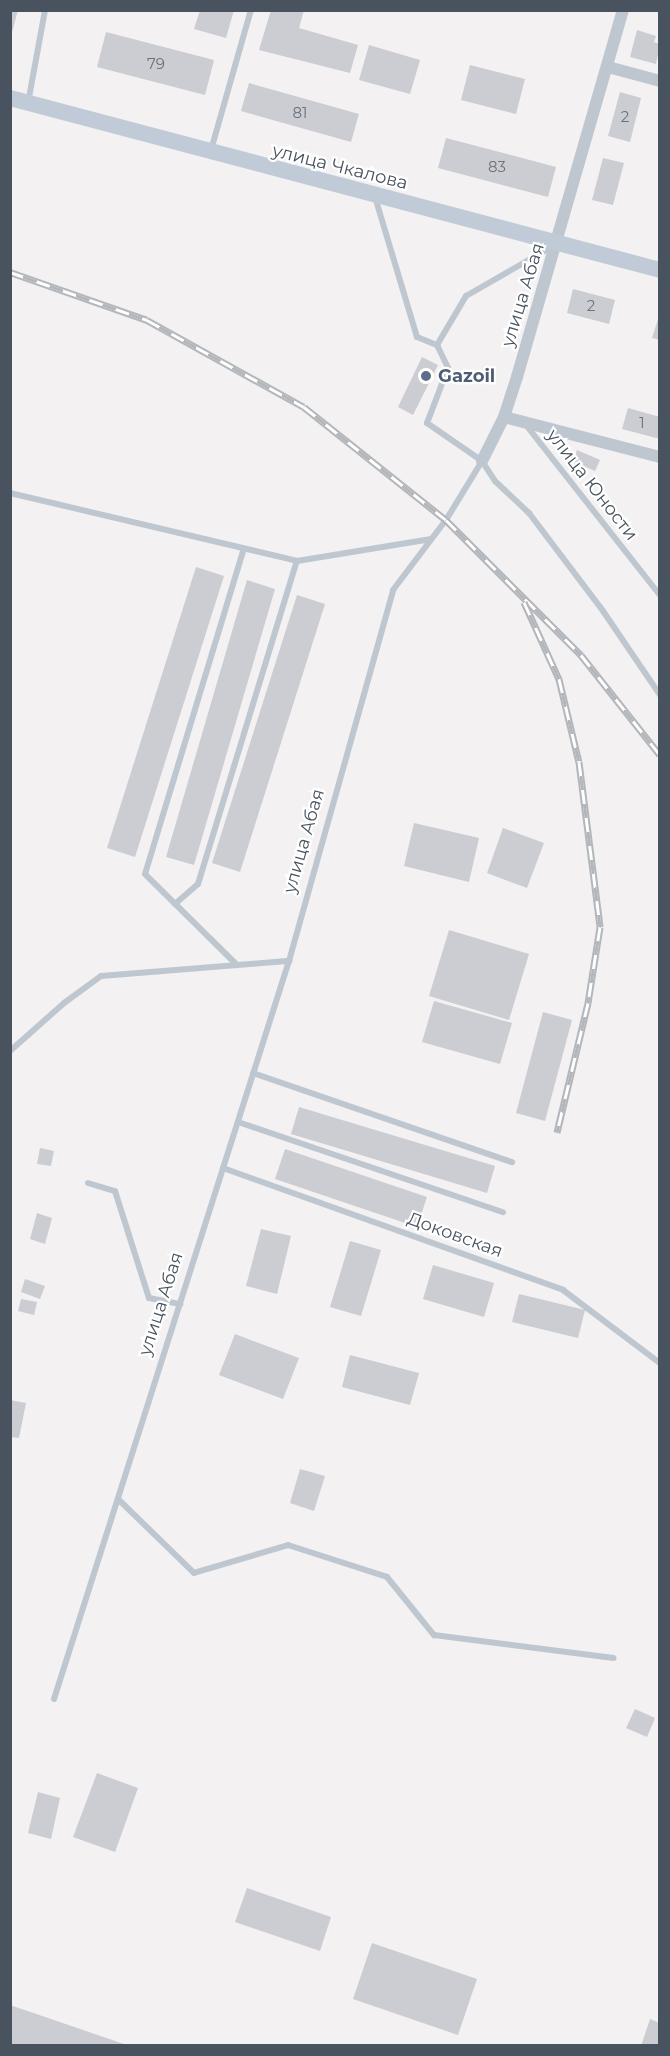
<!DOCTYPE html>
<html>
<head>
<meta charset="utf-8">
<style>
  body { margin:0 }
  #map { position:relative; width:670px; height:2056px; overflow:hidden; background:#f3f1f1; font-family:Montserrat,sans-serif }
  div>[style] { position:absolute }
  .building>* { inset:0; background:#cbcdd3 }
  .lane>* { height:6px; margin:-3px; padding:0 3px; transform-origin:3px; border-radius:3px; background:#bec7d0 }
  .street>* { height:12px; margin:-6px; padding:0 6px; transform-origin:6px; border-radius:6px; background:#bec7d0 }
  .secondary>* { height:16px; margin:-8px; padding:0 8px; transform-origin:8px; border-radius:8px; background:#c1cbd7 }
  .rail>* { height:7px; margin-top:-3.5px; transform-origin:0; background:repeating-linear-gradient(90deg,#fff 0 14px,#b3b6bb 0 28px); box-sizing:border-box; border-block:2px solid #b3b6bb }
  .dots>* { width:16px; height:16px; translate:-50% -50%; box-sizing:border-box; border:3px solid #fff; border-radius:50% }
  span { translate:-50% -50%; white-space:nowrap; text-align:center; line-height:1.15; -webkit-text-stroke:4.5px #fff; paint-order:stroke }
  .number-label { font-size:15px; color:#69727c }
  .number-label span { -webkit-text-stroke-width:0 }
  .street-label { font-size:18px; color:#48535f }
  .service-label { font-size:18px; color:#4e5e75; font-weight:700 }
  .left { translate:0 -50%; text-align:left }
  .frame { position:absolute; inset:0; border:12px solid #48535f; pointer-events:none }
</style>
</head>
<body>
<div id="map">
  <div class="building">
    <div style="clip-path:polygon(10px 10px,18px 10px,11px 36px,10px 36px)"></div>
    <div style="clip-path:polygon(200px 10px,234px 10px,226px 38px,194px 29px)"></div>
    <div style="clip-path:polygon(271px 10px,304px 10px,299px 28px,358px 45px,350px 73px,259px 50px)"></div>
    <div style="clip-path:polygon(637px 30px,656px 36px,654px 42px,660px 44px,656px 64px,630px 57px)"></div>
    <div style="clip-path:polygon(106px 32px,214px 60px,205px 95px,97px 67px)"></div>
    <div style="clip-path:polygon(369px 45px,420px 60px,410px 94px,359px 80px)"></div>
    <div style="clip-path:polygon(470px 65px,525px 79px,516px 114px,461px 100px)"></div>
    <div style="clip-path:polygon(249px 83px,359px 114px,351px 142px,241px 111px)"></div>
    <div style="clip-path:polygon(620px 92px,641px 98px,630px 142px,608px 136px)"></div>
    <div style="clip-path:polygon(446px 138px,556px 167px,548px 197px,438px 168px)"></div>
    <div style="clip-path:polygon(603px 158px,624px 163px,613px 205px,592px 200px)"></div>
    <div style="clip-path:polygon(573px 289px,615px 300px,609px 324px,567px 313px)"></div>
    <div style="clip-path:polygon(660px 313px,660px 340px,652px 338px)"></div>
    <div style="clip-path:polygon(422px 357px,438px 365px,413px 415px,398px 407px)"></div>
    <div style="clip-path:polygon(628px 408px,660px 417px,660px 439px,622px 429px)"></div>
    <div style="clip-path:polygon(577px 450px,600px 460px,595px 471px,572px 461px)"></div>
    <div style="clip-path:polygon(196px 567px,224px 576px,135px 857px,107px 848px)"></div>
    <div style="clip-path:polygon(247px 580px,275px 589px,194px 865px,166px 857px)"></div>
    <div style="clip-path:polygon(297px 595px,325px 604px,240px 872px,212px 863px)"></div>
    <div style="clip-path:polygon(414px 823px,479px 838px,469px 882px,404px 866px)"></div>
    <div style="clip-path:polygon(503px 828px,544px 843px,527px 888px,487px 873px)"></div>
    <div style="clip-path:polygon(449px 930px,529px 954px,509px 1020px,429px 996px)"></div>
    <div style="clip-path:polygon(434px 1001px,512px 1023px,500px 1064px,422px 1042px)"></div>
    <div style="clip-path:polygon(543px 1012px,572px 1020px,545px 1121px,516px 1113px)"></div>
    <div style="clip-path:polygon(299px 1107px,495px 1166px,487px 1193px,291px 1134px)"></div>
    <div style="clip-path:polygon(40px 1148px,54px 1151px,51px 1166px,37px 1164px)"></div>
    <div style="clip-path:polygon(285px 1149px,427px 1197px,417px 1227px,275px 1179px)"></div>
    <div style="clip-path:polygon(37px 1213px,52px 1218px,45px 1244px,30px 1239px)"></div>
    <div style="clip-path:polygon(261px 1229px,291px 1236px,277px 1294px,246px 1286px)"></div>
    <div style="clip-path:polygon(350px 1241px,381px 1250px,361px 1316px,330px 1307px)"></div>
    <div style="clip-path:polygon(433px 1265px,494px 1283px,484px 1317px,423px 1299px)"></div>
    <div style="clip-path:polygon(25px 1279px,45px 1286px,40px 1299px,21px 1292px)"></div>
    <div style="clip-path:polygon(519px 1294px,585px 1310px,578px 1338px,512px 1322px)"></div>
    <div style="clip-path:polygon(21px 1299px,37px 1302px,34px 1315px,18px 1311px)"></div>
    <div style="clip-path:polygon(235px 1334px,299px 1358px,283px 1399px,219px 1375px)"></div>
    <div style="clip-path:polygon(350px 1355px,419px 1373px,410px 1405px,342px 1387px)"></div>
    <div style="clip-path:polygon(10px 1400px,26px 1403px,19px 1438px,10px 1437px)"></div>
    <div style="clip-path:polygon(300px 1469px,325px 1476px,314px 1511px,290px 1503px)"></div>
    <div style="clip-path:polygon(635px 1709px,655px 1718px,647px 1737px,626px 1728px)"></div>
    <div style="clip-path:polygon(97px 1773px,138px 1788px,115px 1852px,73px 1837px)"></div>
    <div style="clip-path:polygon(38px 1792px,60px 1798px,51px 1839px,28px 1833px)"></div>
    <div style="clip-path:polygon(247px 1888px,331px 1917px,320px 1951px,235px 1922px)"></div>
    <div style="clip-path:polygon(372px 1943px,477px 1979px,458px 2035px,353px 1999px)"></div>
    <div style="clip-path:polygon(10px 2005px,127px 2045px,127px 2046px,10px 2046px)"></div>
    <div style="clip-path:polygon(650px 2019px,660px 2023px,660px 2046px,641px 2046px)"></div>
  </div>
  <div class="lane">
    <div style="left:28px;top:103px;width:95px;rotate:-79.6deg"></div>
    <div style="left:211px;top:150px;width:146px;rotate:-74.1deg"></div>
    <div style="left:375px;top:197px;width:146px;rotate:73.3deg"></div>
    <div style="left:417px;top:337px;width:22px;rotate:22deg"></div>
    <div style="left:437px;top:345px;width:57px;rotate:-59.4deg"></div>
    <div style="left:466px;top:296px;width:100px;rotate:-29.9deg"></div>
    <div style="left:437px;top:345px;width:25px;rotate:64deg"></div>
    <div style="left:448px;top:368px;width:59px;rotate:110.9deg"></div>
    <div style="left:427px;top:423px;width:67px;rotate:34.6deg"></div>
    <div style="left:482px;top:461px;width:24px;rotate:57deg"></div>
    <div style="left:495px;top:481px;width:47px;rotate:43.3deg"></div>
    <div style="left:529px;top:513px;width:123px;rotate:52.9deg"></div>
    <div style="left:603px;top:611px;width:102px;rotate:55.8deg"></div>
    <div style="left:526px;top:425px;width:216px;rotate:51.8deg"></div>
    <div style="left:10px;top:493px;width:295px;rotate:13.3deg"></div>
    <div style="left:297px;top:561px;width:136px;rotate:-9.3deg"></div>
    <div style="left:175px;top:904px;width:30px;rotate:-41deg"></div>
    <div style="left:198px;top:884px;width:338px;rotate:-73deg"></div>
    <div style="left:237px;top:965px;width:129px;rotate:-135.3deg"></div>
    <div style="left:145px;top:874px;width:340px;rotate:-73.1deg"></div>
    <div style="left:10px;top:1051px;width:72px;rotate:-41.6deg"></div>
    <div style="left:64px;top:1003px;width:46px;rotate:-36.1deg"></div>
    <div style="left:101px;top:976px;width:189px;rotate:-4.6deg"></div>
    <div style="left:253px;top:1073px;width:274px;rotate:19deg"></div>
    <div style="left:238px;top:1122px;width:280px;rotate:18.8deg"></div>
    <div style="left:223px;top:1168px;width:361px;rotate:19.7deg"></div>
    <div style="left:563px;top:1290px;width:121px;rotate:37deg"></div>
    <div style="left:88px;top:1183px;width:28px;rotate:17deg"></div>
    <div style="left:115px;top:1191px;width:112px;rotate:72.4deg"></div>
    <div style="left:149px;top:1298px;width:32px;rotate:11deg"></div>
    <div style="left:118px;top:1499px;width:106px;rotate:44.2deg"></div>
    <div style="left:194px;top:1573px;width:98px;rotate:-16.6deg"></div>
    <div style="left:288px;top:1545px;width:104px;rotate:17.9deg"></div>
    <div style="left:387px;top:1577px;width:75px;rotate:51deg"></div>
    <div style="left:434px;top:1635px;width:181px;rotate:7.3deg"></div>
    <div style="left:54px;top:1699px;width:775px;rotate:-72.34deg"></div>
    <div style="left:289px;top:961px;width:385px;rotate:-74.3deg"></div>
    <div style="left:393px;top:590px;width:88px;rotate:-52.9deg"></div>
    <div style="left:446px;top:520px;width:69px;rotate:-58.6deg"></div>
  </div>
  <div class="street">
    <div style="left:608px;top:67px;width:54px;rotate:15.1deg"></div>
    <div style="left:504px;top:417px;width:161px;rotate:14.4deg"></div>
    <div style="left:482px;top:461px;width:49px;rotate:-63.4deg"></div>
    <div style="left:504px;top:417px;width:42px;rotate:-72deg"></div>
    <div style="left:517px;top:377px;width:382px;rotate:-73.9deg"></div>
  </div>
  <div class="secondary">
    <div style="left:10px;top:98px;width:672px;rotate:14.82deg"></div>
  </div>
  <div class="rail">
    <div style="left:10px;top:272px;width:145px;rotate:19.3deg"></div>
    <div style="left:147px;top:320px;width:179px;rotate:29deg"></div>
    <div style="left:304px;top:407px;width:181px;rotate:38.5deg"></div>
    <div style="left:446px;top:520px;width:191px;rotate:45deg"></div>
    <div style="left:581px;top:655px;width:127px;rotate:51.7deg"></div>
    <div style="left:524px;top:602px;width:85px;rotate:65.6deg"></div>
    <div style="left:559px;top:679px;width:85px;rotate:76.5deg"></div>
    <div style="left:579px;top:762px;width:166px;rotate:82.7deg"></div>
    <div style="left:600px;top:927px;width:77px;rotate:99deg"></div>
    <div style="left:588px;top:1003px;width:133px;rotate:103.5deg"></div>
  </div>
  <div class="dots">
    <div style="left:426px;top:376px;background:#5c6f8a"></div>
  </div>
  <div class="number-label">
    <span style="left:156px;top:64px">79</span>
    <span style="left:300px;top:113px">81</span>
    <span style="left:625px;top:117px">2</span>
    <span style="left:497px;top:167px">83</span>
    <span style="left:591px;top:306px">2</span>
    <span style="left:642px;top:423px">1</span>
  </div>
  <div class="street-label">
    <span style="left:340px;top:167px;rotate:14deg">улица Чкалова</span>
    <span style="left:523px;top:295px;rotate:-73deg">улица Абая</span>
    <span style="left:592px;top:485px;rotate:52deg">улица Юности</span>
    <span style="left:304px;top:841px;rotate:-74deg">улица Абая</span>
    <span style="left:455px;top:1235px;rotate:20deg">Доковская</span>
    <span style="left:161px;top:1304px;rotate:-72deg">улица Абая</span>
  </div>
  <div class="service-label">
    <span class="left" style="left:438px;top:376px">Gazoil</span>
  </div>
  <div class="frame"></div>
</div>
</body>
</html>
